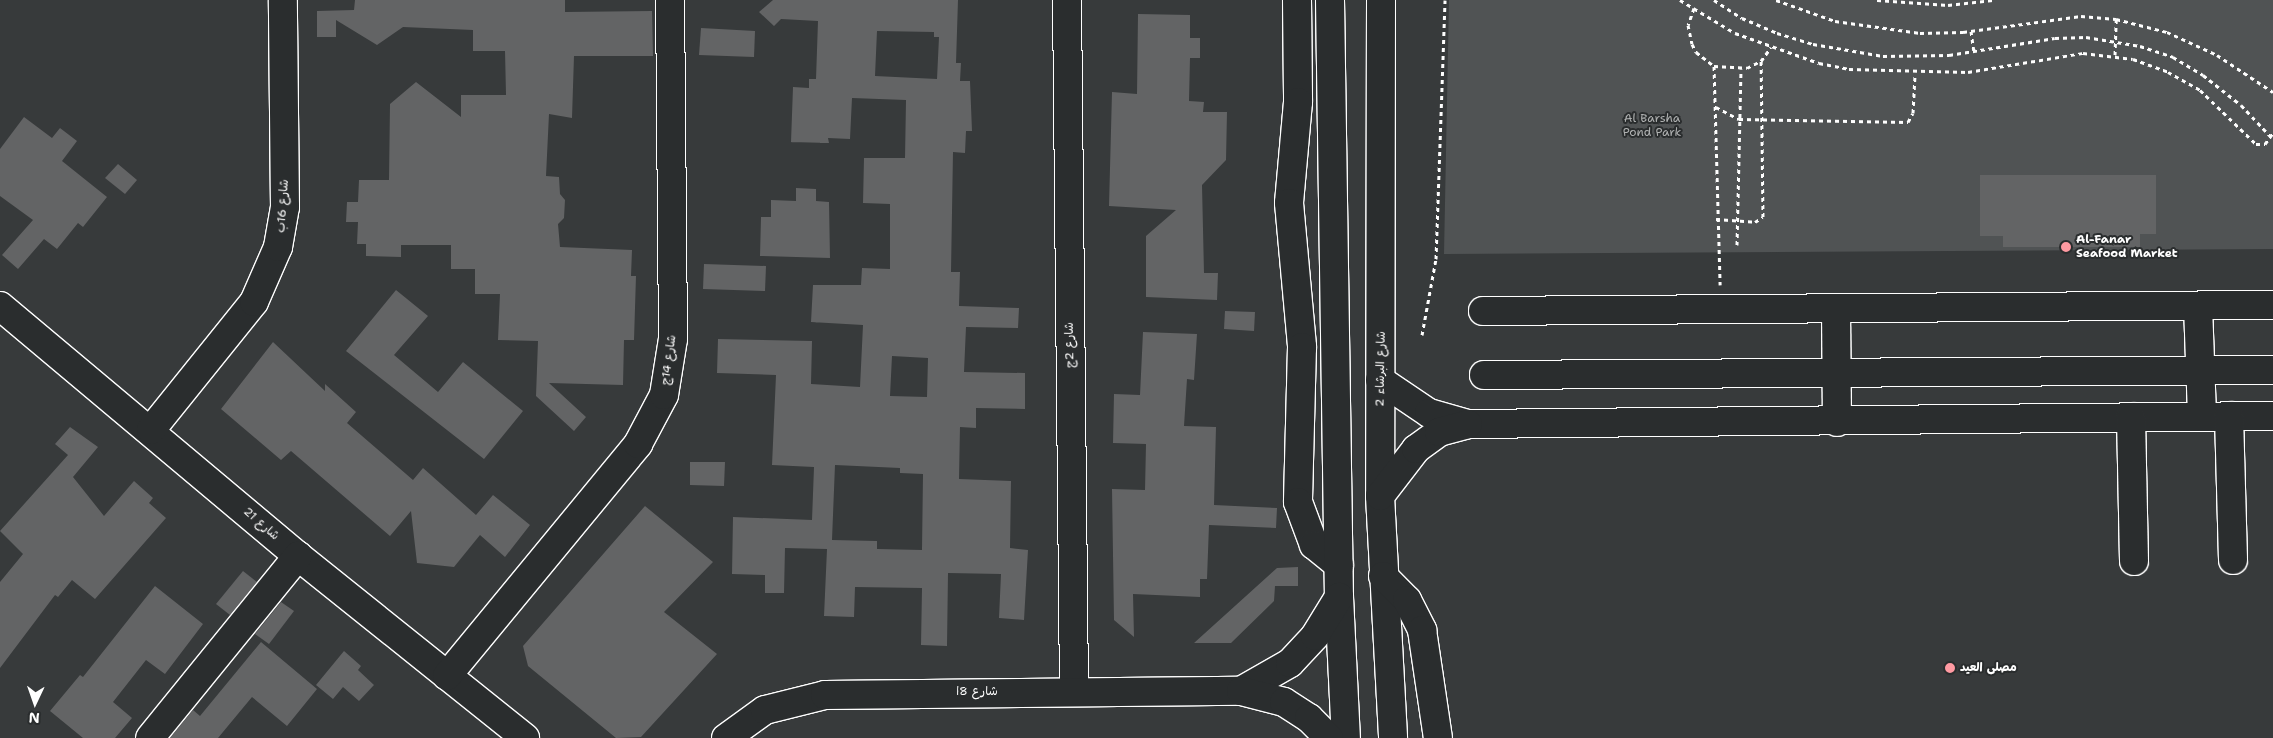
<!DOCTYPE html>
<html>
<head>
<meta charset="utf-8">
<style>
  body { margin:0 }
  #map { position:relative; width:2273px; height:738px; overflow:hidden; background:#373a3b; font-family:"Shantell Sans","Playpen Sans Arabic",sans-serif }
  div>[style] { position:absolute }
  .green>* { inset:0; background:#505354 }
  .building>* { inset:0; background:#636465 }
  .path>* { height:3px; margin-top:-1.5px; transform-origin:0; background:repeating-linear-gradient(90deg,#fff 0 4px,transparent 0 8px) }
  .roads { filter:drop-shadow(1px 0 #fff) drop-shadow(-1px 0 #fff) drop-shadow(0 1px #fff) drop-shadow(0 -1px #fff) }
  .minor>* { height:28px; margin:-14px; padding:0 14px; transform-origin:14px; border-radius:14px; background:#2a2d2e }
  .dots>* { width:14px; height:14px; translate:-50% -50%; box-sizing:border-box; border:2px solid #2a2d2e; border-radius:50% }
  span { translate:-50% -50%; white-space:nowrap; text-align:center; line-height:1.15; -webkit-text-stroke:4px #2a2d2e; paint-order:stroke }
  .park-label { font-size:12px; color:#b0b2b2 }
  .street-label { font-size:12px; color:#fff }
  .poi-label { font-size:12px; color:#fff; font-weight:700 }
  .left { translate:0 -50%; text-align:left }
  .north { position:absolute; left:10px; top:678px; width:50px; height:50px; -webkit-text-stroke:4px #2a2d2e; paint-order:stroke; rotate:183deg; font-size:14px; font-weight:700; line-height:20px; text-align:center; color:#fff }
  .north::after { content:''; display:block; margin:auto; width:18px; height:22px; background:#fff; clip-path:polygon(50% 0,100% 100%,50% 72%,0 100%) }
</style>
</head>
<body>
<div id="map">
  <div class="green">
    <div style="clip-path:polygon(1449px 0,2273px 0,2273px 249px,1444px 254px)"></div>
  </div>
  <div class="building">
    <div style="clip-path:polygon(355px 0,565px 0,565px 12px,652px 11px,653px 56px,574px 56px,572px 118px,549px 114px,546px 176px,559px 177px,560px 194px,565px 200px,564px 218px,558px 224px,560px 247px,632px 250px,631px 276px,636px 276px,634px 340px,624px 340px,623px 385px,549px 383px,586px 417px,574px 431px,536px 396px,538px 341px,498px 340px,500px 294px,475px 294px,475px 269px,451px 269px,451px 245px,401px 245px,401px 257px,366px 256px,366px 244px,357px 244px,358px 222px,346px 222px,347px 202px,358px 202px,359px 180px,389px 180px,390px 104px,416px 82px,461px 117px,461px 95px,506px 95px,505px 51px,473px 51px,473px 30px,403px 27px,377px 45px,336px 20px,336px 37px,317px 37px,317px 11px,354px 10px)"></div>
    <div style="clip-path:polygon(evenodd,773px 0,958px 0,956px 63px,961px 63px,960px 81px,970px 81px,972px 131px,966px 131px,965px 153px,953px 152px,951px 272px,960px 272px,959px 306px,1019px 308px,1018px 328px,966px 327px,964px 372px,1025px 373px,1025px 409px,976px 408px,976px 428px,960px 427px,959px 479px,1011px 481px,1010px 548px,1028px 550px,1024px 620px,999px 618px,1001px 574px,948px 573px,947px 646px,921px 645px,922px 588px,855px 587px,854px 617px,824px 616px,827px 549px,785px 548px,784px 593px,765px 593px,765px 575px,732px 574px,733px 517px,812px 520px,814px 467px,772px 465px,776px 375px,717px 373px,718px 339px,812px 341px,811px 384px,860px 387px,863px 325px,811px 322px,813px 285px,861px 285px,862px 268px,890px 269px,890px 204px,863px 203px,864px 158px,905px 158px,906px 100px,852px 98px,850px 139px,828px 138px,829px 143px,791px 142px,793px 87px,809px 88px,809px 79px,816px 79px,818px 21px,781px 19px,774px 26px,759px 12px,773px 0,877px 31px,934px 32px,934px 37px,939px 37px,937px 79px,875px 76px,877px 31px,773px 0,892px 356px,928px 358px,927px 397px,890px 396px,892px 356px,773px 0,835px 465px,900px 468px,900px 473px,923px 474px,922px 550px,877px 549px,877px 541px,832px 540px,835px 465px)"></div>
    <div style="clip-path:polygon(1138px 14px,1190px 15px,1190px 38px,1200px 38px,1200px 58px,1190px 58px,1189px 101px,1204px 102px,1203px 112px,1227px 112px,1226px 160px,1202px 185px,1204px 273px,1218px 273px,1217px 300px,1146px 297px,1146px 236px,1176px 210px,1109px 206px,1112px 92px,1137px 94px)"></div>
    <div style="clip-path:polygon(701px 28px,755px 31px,754px 57px,699px 55px)"></div>
    <div style="clip-path:polygon(24px 117px,52px 138px,60px 128px,77px 141px,62px 161px,107px 197px,83px 227px,78px 223px,57px 249px,44px 239px,18px 269px,2px 255px,33px 220px,0 196px,0 149px)"></div>
    <div style="clip-path:polygon(118px 164px,137px 180px,125px 194px,105px 178px)"></div>
    <div style="clip-path:polygon(1980px 175px,2156px 175px,2156px 234px,2140px 234px,2140px 247px,2003px 247px,2003px 236px,1980px 236px)"></div>
    <div style="clip-path:polygon(796px 188px,816px 189px,816px 201px,829px 202px,830px 258px,760px 256px,761px 217px,771px 217px,771px 200px,796px 201px)"></div>
    <div style="clip-path:polygon(704px 264px,766px 266px,765px 291px,703px 289px)"></div>
    <div style="clip-path:polygon(396px 290px,428px 316px,394px 355px,438px 392px,463px 362px,523px 411px,484px 459px,346px 351px)"></div>
    <div style="clip-path:polygon(1225px 311px,1255px 312px,1254px 331px,1224px 329px)"></div>
    <div style="clip-path:polygon(1143px 332px,1197px 334px,1194px 380px,1187px 379px,1184px 426px,1216px 427px,1214px 505px,1277px 508px,1276px 528px,1209px 525px,1207px 579px,1200px 579px,1200px 597px,1133px 594px,1134px 637px,1114px 620px,1112px 489px,1145px 490px,1146px 444px,1113px 443px,1114px 394px,1140px 395px)"></div>
    <div style="clip-path:polygon(273px 342px,325px 391px,325px 384px,356px 412px,347px 423px,413px 480px,423px 468px,476px 515px,493px 495px,530px 525px,505px 557px,480px 535px,454px 567px,417px 563px,411px 511px,390px 536px,291px 451px,281px 460px,221px 409px)"></div>
    <div style="clip-path:polygon(70px 427px,98px 447px,73px 477px,104px 516px,134px 481px,153px 498px,149px 503px,166px 518px,95px 599px,72px 580px,58px 597px,55px 595px,0 668px,0 582px,23px 554px,0 531px,68px 455px,55px 444px)"></div>
    <div style="clip-path:polygon(690px 462px,725px 462px,724px 486px,690px 485px)"></div>
    <div style="clip-path:polygon(645px 506px,713px 562px,664px 612px,717px 654px,641px 737px,616px 738px,528px 666px,523px 646px)"></div>
    <div style="clip-path:polygon(1298px 567px,1298px 586px,1275px 586px,1274px 601px,1231px 643px,1194px 643px,1277px 568px)"></div>
    <div style="clip-path:polygon(243px 571px,257px 582px,230px 615px,216px 604px)"></div>
    <div style="clip-path:polygon(155px 586px,203px 624px,165px 674px,146px 660px,113px 702px,132px 718px,115px 738px,83px 738px,50px 711px,80px 675px,83px 677px)"></div>
    <div style="clip-path:polygon(281px 602px,294px 611px,269px 644px,255px 634px)"></div>
    <div style="clip-path:polygon(261px 642px,317px 689px,287px 726px,252px 697px,218px 738px,170px 738px,193px 710px,200px 716px)"></div>
    <div style="clip-path:polygon(344px 651px,361px 666px,358px 670px,374px 685px,359px 701px,343px 687px,333px 699px,316px 685px)"></div>
  </div>
  <div class="path">
    <div style="left:1680px;top:0;width:64px;rotate:31deg"></div>
    <div style="left:1735px;top:33px;width:89px;rotate:19.7deg"></div>
    <div style="left:1819px;top:63px;width:31px;rotate:11deg"></div>
    <div style="left:1849px;top:69px;width:119px;rotate:1.4deg"></div>
    <div style="left:1968px;top:72px;width:117px;rotate:-9.4deg"></div>
    <div style="left:2083px;top:53px;width:50px;rotate:6.8deg"></div>
    <div style="left:2133px;top:59px;width:37px;rotate:20deg"></div>
    <div style="left:2168px;top:72px;width:37px;rotate:29deg"></div>
    <div style="left:2200px;top:90px;width:78px;rotate:44deg"></div>
    <div style="left:2256px;top:144px;width:9px"></div>
    <div style="left:2265px;top:144px;width:14px;rotate:-54deg"></div>
    <div style="left:1714px;top:0;width:33px;rotate:33deg"></div>
    <div style="left:1742px;top:18px;width:38px;rotate:23deg"></div>
    <div style="left:1777px;top:33px;width:38px;rotate:17deg"></div>
    <div style="left:1813px;top:44px;width:71px;rotate:9.7deg"></div>
    <div style="left:1883px;top:56px;width:66px;rotate:-0.9deg"></div>
    <div style="left:1949px;top:55px;width:107px;rotate:-9.1deg"></div>
    <div style="left:2055px;top:38px;width:31px;rotate:-2deg"></div>
    <div style="left:2086px;top:37px;width:55px;rotate:9.5deg"></div>
    <div style="left:2140px;top:46px;width:35px;rotate:18deg"></div>
    <div style="left:2173px;top:57px;width:35px;rotate:31deg"></div>
    <div style="left:2203px;top:75px;width:48px;rotate:38.3deg"></div>
    <div style="left:2241px;top:105px;width:47px;rotate:46.7deg"></div>
    <div style="left:1776px;top:0;width:63px;rotate:19.6deg"></div>
    <div style="left:1835px;top:21px;width:86px;rotate:8deg"></div>
    <div style="left:1920px;top:33px;width:43px;rotate:-1.3deg"></div>
    <div style="left:1963px;top:32px;width:119px;rotate:-7.7deg"></div>
    <div style="left:2081px;top:16px;width:35px;rotate:5deg"></div>
    <div style="left:2116px;top:19px;width:53px;rotate:14.3deg"></div>
    <div style="left:2167px;top:32px;width:55px;rotate:24.7deg"></div>
    <div style="left:2217px;top:55px;width:67px;rotate:33.5deg"></div>
    <div style="left:1877px;top:0;width:71px;rotate:4deg"></div>
    <div style="left:1948px;top:5px;width:45px;rotate:-6.3deg"></div>
    <div style="left:1694px;top:8px;width:18px;rotate:109deg"></div>
    <div style="left:1688px;top:25px;width:19px;rotate:78deg"></div>
    <div style="left:1692px;top:44px;width:9px;rotate:63deg"></div>
    <div style="left:1696px;top:52px;width:23px;rotate:38deg"></div>
    <div style="left:1714px;top:66px;width:33px;rotate:3deg"></div>
    <div style="left:1747px;top:68px;width:16px;rotate:-27deg"></div>
    <div style="left:1761px;top:61px;width:17px;rotate:-54deg"></div>
    <div style="left:1971px;top:31px;width:21px;rotate:82deg"></div>
    <div style="left:2115px;top:55px;width:36px;rotate:-88deg"></div>
    <div style="left:1714px;top:66px;width:219px;rotate:88.4deg"></div>
    <div style="left:1716px;top:107px;width:26px;rotate:28deg"></div>
    <div style="left:1739px;top:119px;width:169px;rotate:1deg"></div>
    <div style="left:1908px;top:122px;width:10px;rotate:-61deg"></div>
    <div style="left:1913px;top:113px;width:39px;rotate:-87deg"></div>
    <div style="left:1716px;top:219px;width:39px;rotate:4deg"></div>
    <div style="left:1755px;top:222px;width:9px;rotate:-32deg"></div>
    <div style="left:1763px;top:217px;width:156px;rotate:-90.7deg"></div>
    <div style="left:1737px;top:245px;width:176px;rotate:-88.7deg"></div>
    <div style="left:1422px;top:335px;width:77px;rotate:-79.6deg"></div>
    <div style="left:1436px;top:259px;width:259px;rotate:-88deg"></div>
  </div>
  <div class="roads">
    <div class="minor">
      <div style="left:1067px;top:0;width:691px;rotate:89.42deg"></div>
      <div style="left:1297px;top:0;width:102px;rotate:89.4deg"></div>
      <div style="left:1298px;top:102px;width:101px;rotate:95.1deg"></div>
      <div style="left:1289px;top:203px;width:145px;rotate:84.8deg"></div>
      <div style="left:1302px;top:347px;width:155px;rotate:91.5deg"></div>
      <div style="left:1298px;top:502px;width:46px;rotate:69.6deg"></div>
      <div style="left:1314px;top:545px;width:32px;rotate:39deg"></div>
      <div style="left:1330px;top:0;width:597px;rotate:89.14deg"></div>
      <div style="left:1339px;top:597px;width:141px;rotate:87.2deg"></div>
      <div style="left:1381px;top:0;width:496px;rotate:90.1deg"></div>
      <div style="left:1380px;top:496px;width:242px;rotate:86.9deg"></div>
      <div style="left:0;top:306px;width:389px;rotate:40deg"></div>
      <div style="left:298px;top:556px;width:291px;rotate:38.7deg"></div>
      <div style="left:2198px;top:306px;width:109px;rotate:87.9deg"></div>
      <div style="left:1836px;top:308px;width:114px;rotate:89.5deg"></div>
      <div style="left:1483px;top:311px;width:790px;rotate:-0.44deg"></div>
      <div style="left:1484px;top:375px;width:789px;rotate:-0.36deg"></div>
      <div style="left:1380px;top:380px;width:59px;rotate:34deg"></div>
      <div style="left:1429px;top:413px;width:41px;rotate:15.8deg"></div>
      <div style="left:1468px;top:424px;width:805px;rotate:-0.57deg"></div>
      <div style="left:2229px;top:416px;width:144px;rotate:88.4deg"></div>
      <div style="left:2131px;top:417px;width:144px;rotate:88.8deg"></div>
      <div style="left:151px;top:430px;width:164px;rotate:-51.2deg"></div>
      <div style="left:254px;top:302px;width:60px;rotate:-66.4deg"></div>
      <div style="left:278px;top:247px;width:41px;rotate:-80.1deg"></div>
      <div style="left:285px;top:207px;width:207px;rotate:-90.6deg"></div>
      <div style="left:1380px;top:496px;width:59px;rotate:-52.5deg"></div>
      <div style="left:1416px;top:449px;width:29px;rotate:-36deg"></div>
      <div style="left:1439px;top:432px;width:30px;rotate:-15deg"></div>
      <div style="left:1383px;top:576px;width:34px;rotate:45deg"></div>
      <div style="left:1407px;top:600px;width:34px;rotate:63deg"></div>
      <div style="left:1422px;top:630px;width:109px;rotate:81.6deg"></div>
      <div style="left:447px;top:676px;width:301px;rotate:-50.5deg"></div>
      <div style="left:638px;top:444px;width:55px;rotate:-62deg"></div>
      <div style="left:664px;top:395px;width:57px;rotate:-80.9deg"></div>
      <div style="left:673px;top:339px;width:339px;rotate:-90.5deg"></div>
      <div style="left:1241px;top:691px;width:56px;rotate:-29.7deg"></div>
      <div style="left:1290px;top:663px;width:37px;rotate:-47deg"></div>
      <div style="left:1315px;top:636px;width:46px;rotate:-58.4deg"></div>
      <div style="left:150px;top:738px;width:235px;rotate:-50.9deg"></div>
      <div style="left:726px;top:738px;width:48px;rotate:-35.7deg"></div>
      <div style="left:765px;top:710px;width:62px;rotate:-14deg"></div>
      <div style="left:825px;top:695px;width:416px;rotate:-0.6deg"></div>
      <div style="left:1241px;top:691px;width:44px;rotate:14.3deg"></div>
      <div style="left:1284px;top:702px;width:30px;rotate:33deg"></div>
      <div style="left:1309px;top:718px;width:28px;rotate:45deg"></div>
    </div>
  </div>
  <div class="dots">
    <div style="left:2066px;top:247px;background:#ff9aa2"></div>
    <div style="left:1950px;top:668px;background:#ff9aa2"></div>
  </div>
  <div class="park-label">
    <span style="left:1652px;top:126px">Al Barsha<br>Pond Park</span>
  </div>
  <div class="street-label">
    <span style="left:283px;top:206px;rotate:-86deg">شارع 16ب</span>
    <span style="left:1070px;top:345px;rotate:-91deg">شارع 2ج</span>
    <span style="left:669px;top:360px;rotate:-82deg">شارع 14ج</span>
    <span style="left:1381px;top:369px;rotate:-89deg">شارع البرشاء 2</span>
    <span style="left:261px;top:524px;rotate:41deg">شارع 21</span>
    <span style="left:977px;top:692px">شارع 8ا</span>
  </div>
  <div class="poi-label">
    <span class="left" style="left:2076px;top:247px">Al-Fanar<br>Seafood Market</span>
    <span class="left" style="left:1960px;top:668px">مصلى العيد</span>
  </div>
  <div class="north">N</div>
</div>
</body>
</html>
